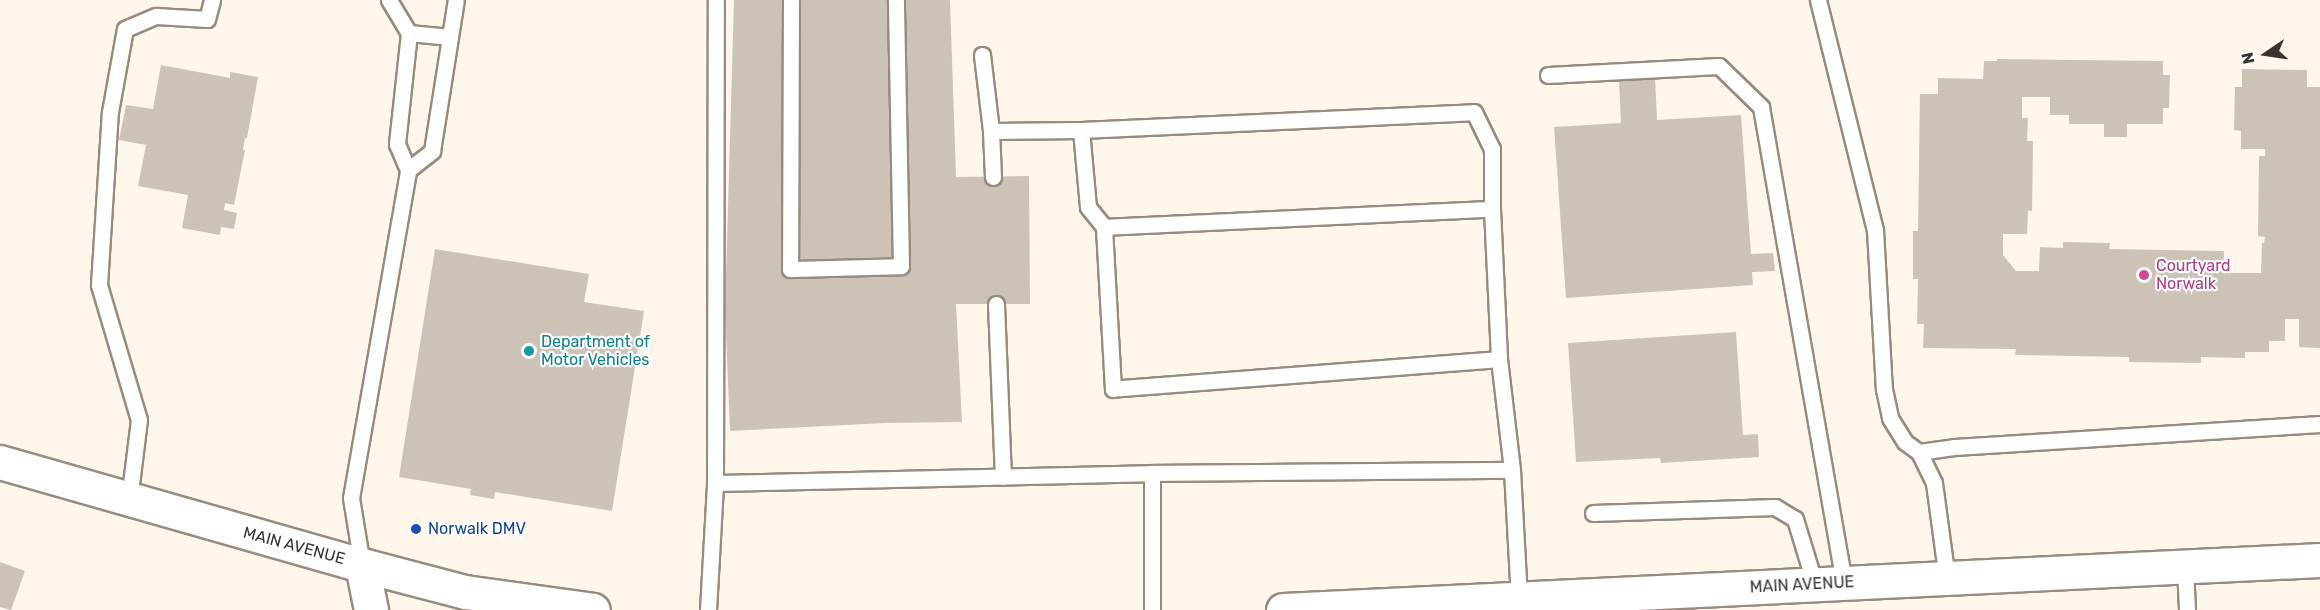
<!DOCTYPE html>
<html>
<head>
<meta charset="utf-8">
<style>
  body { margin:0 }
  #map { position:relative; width:2320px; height:610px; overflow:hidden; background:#fef5eb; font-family:Rubik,sans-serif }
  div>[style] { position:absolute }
  .building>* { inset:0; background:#cdc2b6 }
  .roads { filter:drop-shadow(2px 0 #958b7f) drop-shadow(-2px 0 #958b7f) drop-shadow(0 2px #958b7f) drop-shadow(0 -2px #958b7f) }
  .lane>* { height:15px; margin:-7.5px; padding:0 7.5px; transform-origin:7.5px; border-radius:7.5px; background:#fff }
  .primary>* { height:33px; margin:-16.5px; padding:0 16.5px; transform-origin:16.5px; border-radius:16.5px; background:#fff }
  .highway>* { height:33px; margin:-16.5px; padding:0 16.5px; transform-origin:16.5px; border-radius:16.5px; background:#fff }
  .dots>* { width:16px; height:16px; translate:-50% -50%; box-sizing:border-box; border:3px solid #fff; border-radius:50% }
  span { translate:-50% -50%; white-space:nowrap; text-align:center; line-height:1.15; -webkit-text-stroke:4.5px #fff; paint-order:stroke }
  .hotel-label { font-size:16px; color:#b23c85 }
  .left { translate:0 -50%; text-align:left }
  .culture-label { font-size:16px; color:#0d838f }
  .transit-label { font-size:16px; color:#164399 }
  .street-label { font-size:16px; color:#37332e }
  .north { position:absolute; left:2236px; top:24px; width:60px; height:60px; -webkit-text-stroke:4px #fff; paint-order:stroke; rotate:257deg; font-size:16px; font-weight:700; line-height:24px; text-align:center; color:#37332e }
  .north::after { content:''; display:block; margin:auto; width:21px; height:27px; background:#37332e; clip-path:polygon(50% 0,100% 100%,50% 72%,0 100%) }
</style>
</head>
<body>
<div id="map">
  <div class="building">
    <div style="clip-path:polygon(734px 0,950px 0,956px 177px,1029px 176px,1030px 304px,956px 304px,962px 422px,885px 423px,730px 431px,725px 310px)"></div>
    <div style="clip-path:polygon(1997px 59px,2163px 61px,2163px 75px,2170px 75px,2169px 108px,2163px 108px,2163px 124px,2127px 124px,2127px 137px,2104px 137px,2104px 124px,2069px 124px,2069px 115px,2050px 115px,2050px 97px,2022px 97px,2022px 118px,2028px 118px,2027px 141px,2033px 141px,2032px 211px,2028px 211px,2027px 234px,2003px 234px,2003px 255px,2016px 271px,2039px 271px,2040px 247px,2063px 248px,2063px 242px,2110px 243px,2109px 249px,2224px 251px,2223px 273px,2261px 273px,2262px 243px,2264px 243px,2265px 237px,2258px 236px,2259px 156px,2265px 156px,2265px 149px,2241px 149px,2241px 131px,2234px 130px,2235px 87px,2242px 87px,2242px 69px,2307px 70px,2307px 87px,2320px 87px,2320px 348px,2299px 347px,2299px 319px,2285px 319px,2285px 341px,2269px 341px,2269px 352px,2245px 352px,2245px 358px,2201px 357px,2201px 363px,2129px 362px,2129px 357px,2015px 355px,2016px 349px,1923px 348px,1924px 324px,1917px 324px,1918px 279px,1913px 279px,1913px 231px,1918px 231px,1920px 94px,1938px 94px,1938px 78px,1983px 79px,1984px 61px,1997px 61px)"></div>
    <div style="clip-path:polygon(161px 65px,230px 78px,230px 72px,258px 77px,247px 138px,245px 138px,243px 150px,245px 150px,234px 205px,225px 203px,224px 210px,237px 213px,234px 229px,221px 227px,220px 235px,182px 228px,188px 195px,138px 186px,146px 145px,119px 140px,126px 105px,153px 109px)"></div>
    <div style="clip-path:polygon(1655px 78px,1657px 120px,1741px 115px,1751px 254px,1773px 253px,1775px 271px,1752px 272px,1753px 285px,1566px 298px,1554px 127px,1621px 123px,1619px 81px)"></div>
    <div style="clip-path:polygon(435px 249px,589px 274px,584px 302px,644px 311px,612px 511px,495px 492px,494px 499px,470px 495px,471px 489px,399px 477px)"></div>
    <div style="clip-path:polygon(1736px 332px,1743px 435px,1758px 434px,1759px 457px,1661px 463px,1660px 458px,1576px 462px,1568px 343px)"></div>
    <div style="clip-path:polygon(0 562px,25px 571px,11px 610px,0 607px)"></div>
  </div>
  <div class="roads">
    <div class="lane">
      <div style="left:389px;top:0;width:39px;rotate:59deg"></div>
      <div style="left:409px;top:33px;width:112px;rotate:96.2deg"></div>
      <div style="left:397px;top:144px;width:28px;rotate:67deg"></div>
      <div style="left:408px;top:170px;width:31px;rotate:-38deg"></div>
      <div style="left:432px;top:151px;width:115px;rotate:-81deg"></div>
      <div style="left:791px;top:0;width:269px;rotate:90.2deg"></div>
      <div style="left:790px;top:269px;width:111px;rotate:-1.5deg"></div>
      <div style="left:901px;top:266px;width:266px;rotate:-91.1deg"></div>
      <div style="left:1818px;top:0;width:237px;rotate:76.1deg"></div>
      <div style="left:1875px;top:230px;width:159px;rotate:86.8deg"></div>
      <div style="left:1884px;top:389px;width:30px;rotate:78deg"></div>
      <div style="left:1890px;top:418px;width:28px;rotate:58deg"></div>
      <div style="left:1905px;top:442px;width:17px;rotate:36deg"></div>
      <div style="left:1919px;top:452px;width:34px;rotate:64deg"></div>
      <div style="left:1934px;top:483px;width:97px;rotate:82.3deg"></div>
      <div style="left:409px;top:33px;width:41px;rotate:5.6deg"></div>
      <div style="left:450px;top:37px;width:37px;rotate:-81deg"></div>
      <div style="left:982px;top:55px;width:77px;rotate:83.2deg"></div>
      <div style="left:991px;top:131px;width:46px;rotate:87.5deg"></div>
      <div style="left:1548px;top:75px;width:171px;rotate:-3deg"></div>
      <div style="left:1719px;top:66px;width:59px;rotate:44.3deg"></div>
      <div style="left:1761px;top:107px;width:483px;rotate:80.1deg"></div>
      <div style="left:1081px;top:130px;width:393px;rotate:-2.6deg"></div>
      <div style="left:1474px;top:112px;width:41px;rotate:64.1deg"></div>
      <div style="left:1492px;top:149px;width:60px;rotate:90deg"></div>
      <div style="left:991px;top:131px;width:90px;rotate:-0.6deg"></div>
      <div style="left:1081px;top:130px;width:77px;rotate:84.8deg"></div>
      <div style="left:1088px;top:207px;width:26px;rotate:51deg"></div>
      <div style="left:996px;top:304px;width:173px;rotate:87.7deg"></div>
      <div style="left:1499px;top:359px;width:387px;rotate:175.6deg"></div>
      <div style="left:1113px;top:389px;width:162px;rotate:-93.2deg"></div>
      <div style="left:1104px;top:227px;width:388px;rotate:-2.7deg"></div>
      <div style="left:1492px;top:209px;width:150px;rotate:87.3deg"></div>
      <div style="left:1499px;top:359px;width:112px;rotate:83.3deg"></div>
      <div style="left:1512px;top:470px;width:129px;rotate:86.9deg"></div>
      <div style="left:1919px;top:452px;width:35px;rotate:-8deg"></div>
      <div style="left:1954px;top:447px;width:367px;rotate:-3.6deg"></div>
      <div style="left:1152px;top:473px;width:360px;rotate:-0.5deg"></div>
      <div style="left:715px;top:483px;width:483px;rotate:-89.9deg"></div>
      <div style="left:129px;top:500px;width:81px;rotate:-82.9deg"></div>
      <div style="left:139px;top:420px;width:141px;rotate:-106.5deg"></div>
      <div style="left:99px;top:285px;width:173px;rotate:-86.4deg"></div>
      <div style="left:110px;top:112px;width:84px;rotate:-79.8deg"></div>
      <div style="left:125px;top:29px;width:34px;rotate:-23deg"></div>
      <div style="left:156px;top:16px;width:51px;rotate:3.4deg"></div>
      <div style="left:207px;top:19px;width:20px;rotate:-75deg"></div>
      <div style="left:1593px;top:513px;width:182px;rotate:-1.9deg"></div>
      <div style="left:1775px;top:507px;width:23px;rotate:31deg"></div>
      <div style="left:1795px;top:519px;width:69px;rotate:73.1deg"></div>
      <div style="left:362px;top:565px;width:68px;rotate:-99.3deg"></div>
      <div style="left:351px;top:498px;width:333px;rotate:-80.1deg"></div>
      <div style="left:2185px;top:567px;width:43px;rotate:87.3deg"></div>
      <div style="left:708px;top:610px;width:127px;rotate:-86.8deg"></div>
      <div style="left:715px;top:483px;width:437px;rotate:-1.3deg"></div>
      <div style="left:1152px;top:473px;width:137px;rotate:90deg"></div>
    </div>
    <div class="primary">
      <div style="left:362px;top:565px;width:106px;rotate:14.7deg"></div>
      <div style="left:465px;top:592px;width:129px;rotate:8deg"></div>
      <div style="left:1283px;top:610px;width:1038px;rotate:-2.76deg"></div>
    </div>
    <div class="highway">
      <div style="left:0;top:462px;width:376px;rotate:15.9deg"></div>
      <div style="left:362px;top:565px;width:46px;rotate:78.7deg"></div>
    </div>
  </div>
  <div class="dots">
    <div style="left:2144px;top:275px;background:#d1479c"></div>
    <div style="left:529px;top:351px;background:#0f9aa8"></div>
    <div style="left:416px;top:529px;background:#1a4fb4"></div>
  </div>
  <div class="hotel-label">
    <span class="left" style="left:2156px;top:275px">Courtyard<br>Norwalk</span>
  </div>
  <div class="culture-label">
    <span class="left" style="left:541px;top:351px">Department of<br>Motor Vehicles</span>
  </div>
  <div class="transit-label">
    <span class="left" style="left:428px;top:529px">Norwalk DMV</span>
  </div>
  <div class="street-label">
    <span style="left:294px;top:546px;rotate:15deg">MAIN AVENUE</span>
    <span style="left:1802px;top:585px;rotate:-3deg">MAIN AVENUE</span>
  </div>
  <div class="north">N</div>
</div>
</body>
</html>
